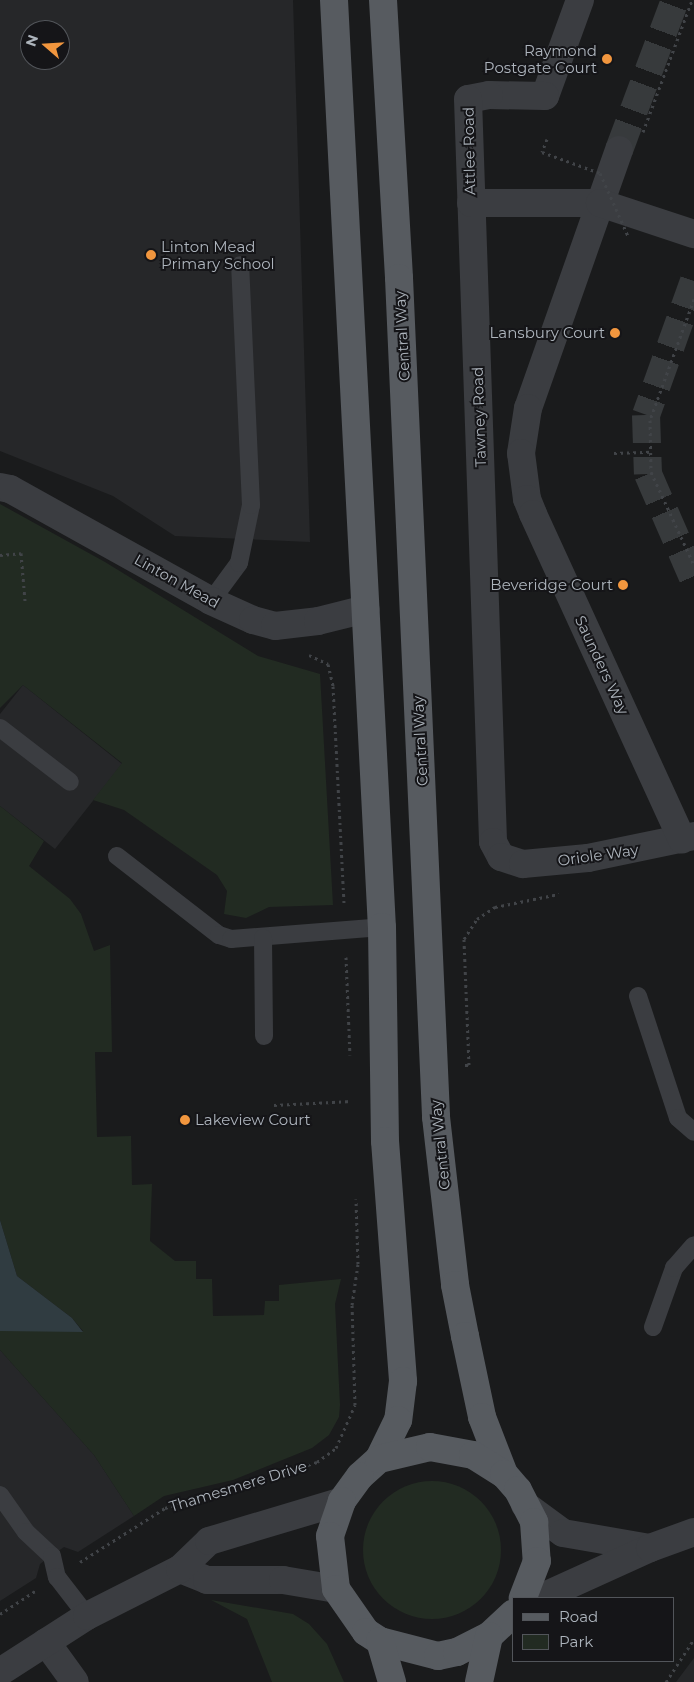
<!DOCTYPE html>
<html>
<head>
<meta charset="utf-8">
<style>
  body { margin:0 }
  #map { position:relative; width:694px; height:1682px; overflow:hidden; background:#1a1b1c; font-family:Montserrat,sans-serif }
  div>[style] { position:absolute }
  .built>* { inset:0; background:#262729 }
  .green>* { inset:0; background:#222b22 }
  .round { border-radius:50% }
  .water>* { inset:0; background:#303c41 }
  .minor-tunnel>* { height:28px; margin-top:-14px; transform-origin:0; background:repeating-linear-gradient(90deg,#373a3c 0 28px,transparent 0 42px) }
  .path>* { height:3px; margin-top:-1.5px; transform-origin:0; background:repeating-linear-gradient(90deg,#414448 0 2.5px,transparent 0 6.5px) }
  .service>* { height:18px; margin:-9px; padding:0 9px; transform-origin:9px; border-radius:9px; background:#3b3d41 }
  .minor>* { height:28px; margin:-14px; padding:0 14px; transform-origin:14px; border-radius:14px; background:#3b3d41 }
  .tertiary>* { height:28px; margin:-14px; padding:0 14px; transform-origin:14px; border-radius:14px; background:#3b3d41 }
  .primary>* { height:28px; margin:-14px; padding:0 14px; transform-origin:14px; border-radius:14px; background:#575b60 }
  .path-bridge>* { height:3px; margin-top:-1.5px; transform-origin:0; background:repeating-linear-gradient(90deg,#414448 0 2.5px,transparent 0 6.5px) }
  .dots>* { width:14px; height:14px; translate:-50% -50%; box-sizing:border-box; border:2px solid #151518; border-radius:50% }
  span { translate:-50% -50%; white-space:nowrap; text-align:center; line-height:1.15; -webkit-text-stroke:4px #151518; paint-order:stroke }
  .poi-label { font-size:15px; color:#adb4bc }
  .right { translate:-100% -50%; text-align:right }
  .left { translate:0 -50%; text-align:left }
  .street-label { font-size:15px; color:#adb4bc }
  .legend { position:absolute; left:512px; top:1597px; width:162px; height:65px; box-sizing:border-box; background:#151518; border:1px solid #52555a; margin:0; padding:6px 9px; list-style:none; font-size:15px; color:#adb4bc }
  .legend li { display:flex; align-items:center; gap:10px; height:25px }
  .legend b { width:25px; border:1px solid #52555a }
  .north { position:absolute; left:20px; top:20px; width:50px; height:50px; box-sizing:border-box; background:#151518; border:1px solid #52555a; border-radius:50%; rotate:289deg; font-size:14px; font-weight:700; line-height:20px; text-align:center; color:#adb4bc }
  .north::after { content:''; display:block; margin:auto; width:18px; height:22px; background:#f1963e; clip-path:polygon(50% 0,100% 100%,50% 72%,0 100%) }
</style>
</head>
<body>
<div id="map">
  <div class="built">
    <div style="clip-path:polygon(evenodd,0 0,293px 0,310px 542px,175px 536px,113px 496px,0 451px,0 0,30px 30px,60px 30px,60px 60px,30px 60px,30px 30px)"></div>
    <div style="clip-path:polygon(23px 685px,122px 764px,55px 849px,0 806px,0 714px)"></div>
    <div style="clip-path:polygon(0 1350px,94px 1455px,134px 1516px,78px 1552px,64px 1547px,40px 1564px,36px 1578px,0 1601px)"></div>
    <div style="clip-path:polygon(694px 1658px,694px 1682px,676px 1682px)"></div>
  </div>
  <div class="green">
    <div style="clip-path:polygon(0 504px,105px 562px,258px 656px,320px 674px,333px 905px,269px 907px,246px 918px,224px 914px,227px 891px,217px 875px,124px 810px,93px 800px,122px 763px,23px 685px,0 708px)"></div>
    <div style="clip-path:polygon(0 806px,44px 841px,29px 866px,70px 899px,81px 914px,94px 951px,110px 945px,112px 1052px,95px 1052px,97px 1137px,131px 1136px,132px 1185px,152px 1184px,150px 1241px,175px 1261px,196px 1261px,196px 1279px,212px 1279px,213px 1316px,264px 1315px,265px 1301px,279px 1301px,279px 1285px,341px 1279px,335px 1304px,340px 1405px,339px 1417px,329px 1435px,312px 1448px,233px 1480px,164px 1496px,134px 1516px,94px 1455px,0 1350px,0 1331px,83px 1331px,72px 1318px,17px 1276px,0 1220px)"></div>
    <div class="round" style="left:363px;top:1481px;width:138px;height:138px"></div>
    <div style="clip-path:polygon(211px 1600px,293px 1614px,309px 1624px,327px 1644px,344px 1682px,272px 1682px,247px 1619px)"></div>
  </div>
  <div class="water">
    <div style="clip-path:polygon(0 1220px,17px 1276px,72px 1318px,83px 1332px,0 1331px)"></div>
  </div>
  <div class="minor-tunnel">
    <div style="left:619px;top:150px;width:160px;rotate:-69.5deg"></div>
    <div style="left:694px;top:281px;width:142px;rotate:109.7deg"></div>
    <div style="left:646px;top:415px;width:59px;rotate:88.1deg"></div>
    <div style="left:648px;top:474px;width:116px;rotate:66.5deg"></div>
  </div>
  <div class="path">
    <div style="left:643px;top:132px;width:141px;rotate:-69.6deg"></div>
    <div style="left:694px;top:299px;width:129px;rotate:110deg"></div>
    <div style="left:650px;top:420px;width:52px;rotate:88.9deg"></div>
    <div style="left:651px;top:472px;width:102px;rotate:65.2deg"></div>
    <div style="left:0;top:555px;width:21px;rotate:-5deg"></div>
    <div style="left:21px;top:553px;width:48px;rotate:85.2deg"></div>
    <div style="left:309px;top:655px;width:21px;rotate:25deg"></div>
    <div style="left:328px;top:664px;width:23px;rotate:77deg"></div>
    <div style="left:333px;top:686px;width:217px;rotate:87.1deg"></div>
    <div style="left:346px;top:957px;width:98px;rotate:87.7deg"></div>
    <div style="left:465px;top:1065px;width:4px"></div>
    <div style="left:469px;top:1065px;width:126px;rotate:-92.3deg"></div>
    <div style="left:464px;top:939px;width:24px;rotate:-57deg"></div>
    <div style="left:477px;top:919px;width:22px;rotate:-34deg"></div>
    <div style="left:495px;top:907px;width:65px;rotate:-11.5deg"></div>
    <div style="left:274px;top:1105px;width:78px;rotate:-2.9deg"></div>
    <div style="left:80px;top:1562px;width:101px;rotate:-32.4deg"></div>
    <div style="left:165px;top:1508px;width:159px;rotate:-16.8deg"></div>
    <div style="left:317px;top:1462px;width:24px;rotate:-36deg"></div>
    <div style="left:336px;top:1448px;width:47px;rotate:-66.2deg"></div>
    <div style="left:355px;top:1405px;width:100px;rotate:-91.7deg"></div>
    <div style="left:352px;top:1305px;width:41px;rotate:-81.7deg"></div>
    <div style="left:358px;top:1264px;width:65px;rotate:-91.8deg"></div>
    <div style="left:0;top:1614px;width:42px;rotate:-33.3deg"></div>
    <div style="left:666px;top:1682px;width:51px;rotate:-56.9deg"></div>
  </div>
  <div class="service">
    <div style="left:211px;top:601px;width:47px;rotate:-53.6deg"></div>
    <div style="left:239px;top:563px;width:59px;rotate:-78.3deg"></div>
    <div style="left:251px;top:505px;width:240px;rotate:-92.6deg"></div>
    <div style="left:0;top:728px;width:88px;rotate:37.6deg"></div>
    <div style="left:117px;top:856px;width:129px;rotate:37.8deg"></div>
    <div style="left:219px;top:935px;width:13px;rotate:18deg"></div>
    <div style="left:231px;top:939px;width:151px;rotate:-4.5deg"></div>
    <div style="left:263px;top:938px;width:98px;rotate:89.4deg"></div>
    <div style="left:638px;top:996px;width:128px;rotate:71.8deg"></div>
    <div style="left:678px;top:1118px;width:21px;rotate:41deg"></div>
    <div style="left:653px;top:1327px;width:63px;rotate:-70.4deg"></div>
    <div style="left:674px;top:1268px;width:30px;rotate:-49deg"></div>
    <div style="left:0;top:1495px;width:45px;rotate:54.9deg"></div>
    <div style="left:26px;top:1532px;width:35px;rotate:43deg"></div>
    <div style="left:52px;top:1556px;width:22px;rotate:77deg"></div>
    <div style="left:57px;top:1577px;width:49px;rotate:52.4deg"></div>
  </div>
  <div class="minor">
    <div style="left:580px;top:0;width:102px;rotate:110deg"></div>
    <div style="left:545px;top:96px;width:56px;rotate:-179deg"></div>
    <div style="left:489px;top:95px;width:21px;rotate:169deg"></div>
    <div style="left:468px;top:99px;width:743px;rotate:88.07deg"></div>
    <div style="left:493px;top:842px;width:17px;rotate:62deg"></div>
    <div style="left:501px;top:857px;width:23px;rotate:18deg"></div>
    <div style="left:523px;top:864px;width:65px;rotate:-5.3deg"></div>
    <div style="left:588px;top:858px;width:108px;rotate:-11.7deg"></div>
    <div style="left:619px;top:150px;width:274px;rotate:109.4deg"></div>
    <div style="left:528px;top:408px;width:46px;rotate:98.8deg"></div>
    <div style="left:521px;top:453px;width:46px;rotate:82.6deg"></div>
    <div style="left:527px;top:499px;width:16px;rotate:68deg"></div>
    <div style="left:533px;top:514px;width:358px;rotate:65.4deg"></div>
    <div style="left:471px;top:203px;width:129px"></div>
    <div style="left:600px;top:203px;width:99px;rotate:18.3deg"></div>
    <div style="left:0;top:487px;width:10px;rotate:11deg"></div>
    <div style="left:10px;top:489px;width:230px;rotate:29.1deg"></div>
    <div style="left:211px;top:601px;width:46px;rotate:24.3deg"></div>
    <div style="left:253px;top:620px;width:23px;rotate:15deg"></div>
    <div style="left:275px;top:626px;width:43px;rotate:-6.6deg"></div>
    <div style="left:318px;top:621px;width:49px;rotate:-14deg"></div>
    <div style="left:180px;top:1569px;width:29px;rotate:22deg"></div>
    <div style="left:207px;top:1580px;width:76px"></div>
    <div style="left:283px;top:1580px;width:54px;rotate:9.6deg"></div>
    <div style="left:46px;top:1642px;width:49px;rotate:54.1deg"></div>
    <div style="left:0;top:1672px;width:103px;rotate:-32.8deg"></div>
    <div style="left:87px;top:1616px;width:104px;rotate:-26.8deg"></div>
    <div style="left:180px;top:1569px;width:40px;rotate:-44deg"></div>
    <div style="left:209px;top:1541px;width:139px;rotate:-16.7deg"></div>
  </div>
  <div class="tertiary">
    <div style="left:525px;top:1505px;width:47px;rotate:36.4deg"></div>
    <div style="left:563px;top:1533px;width:88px;rotate:9.8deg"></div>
    <div style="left:540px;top:1598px;width:121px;rotate:-24.4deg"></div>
    <div style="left:650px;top:1548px;width:47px;rotate:-20deg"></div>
  </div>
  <div class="primary">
    <div style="left:334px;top:0;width:928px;rotate:87.04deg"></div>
    <div style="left:382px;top:927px;width:214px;rotate:89.2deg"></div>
    <div style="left:385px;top:1141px;width:241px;rotate:85.7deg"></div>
    <div style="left:403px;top:1381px;width:39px;rotate:97deg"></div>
    <div style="left:398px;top:1420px;width:43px;rotate:116deg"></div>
    <div style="left:379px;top:1459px;width:25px;rotate:138deg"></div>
    <div style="left:360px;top:1476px;width:31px;rotate:126deg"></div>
    <div style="left:342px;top:1501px;width:37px;rotate:109deg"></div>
    <div style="left:330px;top:1536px;width:53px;rotate:83.5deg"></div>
    <div style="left:336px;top:1589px;width:52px;rotate:55.1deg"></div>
    <div style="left:366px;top:1632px;width:17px;rotate:33deg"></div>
    <div style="left:380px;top:1641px;width:60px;rotate:14.5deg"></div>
    <div style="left:438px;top:1656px;width:19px;rotate:-12deg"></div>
    <div style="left:457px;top:1652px;width:36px;rotate:-27deg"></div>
    <div style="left:489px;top:1636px;width:33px;rotate:-43deg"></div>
    <div style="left:383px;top:0;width:278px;rotate:86.7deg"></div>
    <div style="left:399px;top:278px;width:840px;rotate:87.47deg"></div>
    <div style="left:436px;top:1117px;width:169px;rotate:83.5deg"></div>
    <div style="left:455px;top:1285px;width:52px;rotate:78.9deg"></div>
    <div style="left:465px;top:1336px;width:83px;rotate:78.1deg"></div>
    <div style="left:482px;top:1417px;width:61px;rotate:68.9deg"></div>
    <div style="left:379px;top:1459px;width:52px;rotate:-13.2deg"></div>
    <div style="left:430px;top:1447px;width:44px;rotate:10.5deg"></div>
    <div style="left:473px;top:1455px;width:36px;rotate:32deg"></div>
    <div style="left:504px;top:1474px;width:21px;rotate:49deg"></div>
    <div style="left:518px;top:1490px;width:36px;rotate:63deg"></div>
    <div style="left:534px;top:1522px;width:39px;rotate:86deg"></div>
    <div style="left:537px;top:1561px;width:40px;rotate:111deg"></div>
    <div style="left:380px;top:1641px;width:43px;rotate:73.7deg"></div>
    <div style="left:479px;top:1682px;width:47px;rotate:-77.7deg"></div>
  </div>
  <div class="path-bridge">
    <div style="left:547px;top:139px;width:14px;rotate:111deg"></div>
    <div style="left:542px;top:152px;width:62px;rotate:19.9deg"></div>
    <div style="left:600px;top:173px;width:69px;rotate:66deg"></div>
    <div style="left:614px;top:453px;width:37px;rotate:-2deg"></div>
  </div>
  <div class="dots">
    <div style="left:607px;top:59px;background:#f1963e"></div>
    <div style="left:151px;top:255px;background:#f1963e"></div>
    <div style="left:615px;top:333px;background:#f1963e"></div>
    <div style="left:623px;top:585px;background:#f1963e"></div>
    <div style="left:185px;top:1120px;background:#f1963e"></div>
  </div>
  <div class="poi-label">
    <span class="right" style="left:597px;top:59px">Raymond<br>Postgate Court</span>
    <span class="left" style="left:161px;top:255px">Linton Mead<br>Primary School</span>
    <span class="right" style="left:605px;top:333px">Lansbury Court</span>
    <span class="right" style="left:613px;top:585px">Beveridge Court</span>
    <span class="left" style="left:195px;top:1120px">Lakeview Court</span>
  </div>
  <div class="street-label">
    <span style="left:469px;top:151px;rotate:-91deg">Attlee Road</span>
    <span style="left:402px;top:336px;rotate:-93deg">Central Way</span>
    <span style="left:479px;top:417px;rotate:-92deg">Tawney Road</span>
    <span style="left:177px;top:581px;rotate:29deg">Linton Mead</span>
    <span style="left:602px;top:665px;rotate:65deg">Saunders Way</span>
    <span style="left:420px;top:741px;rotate:-93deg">Central Way</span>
    <span style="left:598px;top:855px;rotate:-8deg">Oriole Way</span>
    <span style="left:440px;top:1145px;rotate:-96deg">Central Way</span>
    <span style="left:238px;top:1486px;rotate:-17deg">Thamesmere Drive</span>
  </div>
  <ul class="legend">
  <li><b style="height:6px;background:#575b60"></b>Road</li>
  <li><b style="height:14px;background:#222b22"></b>Park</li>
  </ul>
  <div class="north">N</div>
</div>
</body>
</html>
